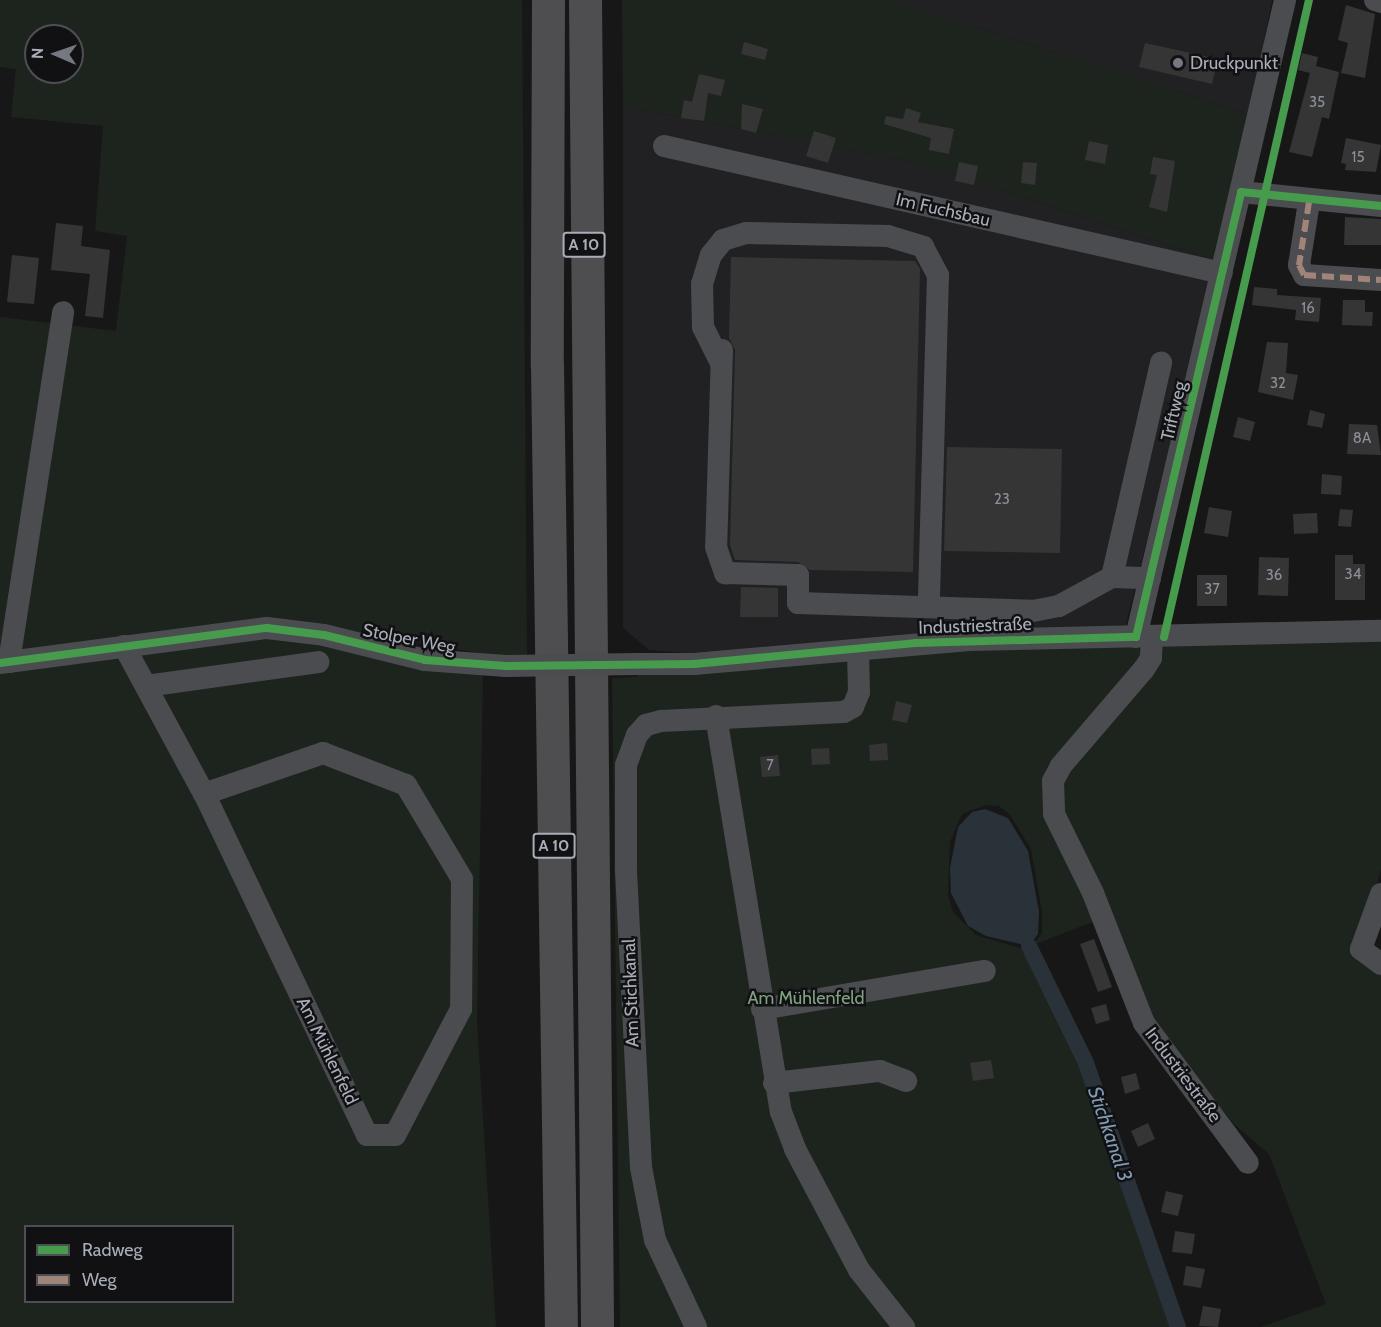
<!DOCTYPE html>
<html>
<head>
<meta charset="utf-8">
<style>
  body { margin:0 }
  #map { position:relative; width:1381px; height:1327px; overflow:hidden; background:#171717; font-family:Cabin,sans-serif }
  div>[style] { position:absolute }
  .built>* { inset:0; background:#212123 }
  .green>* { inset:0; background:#1d241e }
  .water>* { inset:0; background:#2a3239 }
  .canal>* { height:16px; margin:-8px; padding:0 8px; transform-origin:8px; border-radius:8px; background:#2a3239 }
  .building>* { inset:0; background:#353536 }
  .minor>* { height:22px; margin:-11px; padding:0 11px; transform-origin:11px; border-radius:11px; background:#4b4c50 }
  .highway>* { height:33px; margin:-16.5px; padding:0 16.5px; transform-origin:16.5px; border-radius:16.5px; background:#4e4e51 }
  .minor-bridge>* { height:22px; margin:-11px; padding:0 11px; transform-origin:11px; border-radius:11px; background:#4b4c50 }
  .quiet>* { height:6px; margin-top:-3px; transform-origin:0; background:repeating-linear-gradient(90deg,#a18479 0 12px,transparent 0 18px) }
  .cycleway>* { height:8px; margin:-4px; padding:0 4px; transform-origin:4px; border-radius:4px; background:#469c4c }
  .dots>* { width:16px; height:16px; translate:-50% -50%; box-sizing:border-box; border:3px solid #111113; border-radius:50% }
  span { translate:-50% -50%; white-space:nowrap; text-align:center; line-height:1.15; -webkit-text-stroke:5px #111113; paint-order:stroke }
  .number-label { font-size:15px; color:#8b8f98 }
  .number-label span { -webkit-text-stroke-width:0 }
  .shield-label span { padding:2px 4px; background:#111113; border:2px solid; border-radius:4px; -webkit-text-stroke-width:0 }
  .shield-label { font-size:16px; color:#a8adb8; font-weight:700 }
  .poi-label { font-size:18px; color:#a8adb8 }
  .left { translate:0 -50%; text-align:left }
  .street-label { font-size:18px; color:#a8adb8 }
  .park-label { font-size:18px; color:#7fa381 }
  .water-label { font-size:20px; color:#7f9bb3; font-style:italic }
  .legend { position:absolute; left:24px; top:1225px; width:210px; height:78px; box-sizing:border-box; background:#111113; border:2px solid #4d4f55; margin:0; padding:8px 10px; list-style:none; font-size:18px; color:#a8adb8 }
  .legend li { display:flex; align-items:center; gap:12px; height:30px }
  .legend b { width:30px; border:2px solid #4d4f55 }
  .north { position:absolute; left:24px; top:24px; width:60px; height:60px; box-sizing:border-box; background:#111113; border:2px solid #4d4f55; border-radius:50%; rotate:272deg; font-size:16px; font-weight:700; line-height:24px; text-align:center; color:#a8adb8 }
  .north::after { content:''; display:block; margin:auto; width:21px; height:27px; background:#757880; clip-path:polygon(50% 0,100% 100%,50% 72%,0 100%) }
</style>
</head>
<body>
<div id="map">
  <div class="built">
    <div style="clip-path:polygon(891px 0,1272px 0,1250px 115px)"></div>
    <div style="clip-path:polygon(623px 106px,918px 163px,1217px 261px,1125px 628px,699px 654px,649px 650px,623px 628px)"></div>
  </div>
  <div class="green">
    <div style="clip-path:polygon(evenodd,0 0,522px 0,527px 655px,492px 655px,368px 635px,483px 674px,477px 1021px,496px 1327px,0 1327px,0 317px,116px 331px,127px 236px,95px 231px,103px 126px,11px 117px,16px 69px,0 67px,0 0,36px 36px,72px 36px,72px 72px,36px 72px,36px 36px,0 0,26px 1226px,232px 1226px,232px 1302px,26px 1302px,26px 1226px)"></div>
    <div style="clip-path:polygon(622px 0,891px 0,1250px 115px,1217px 261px,918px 163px,623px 106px)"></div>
    <div style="clip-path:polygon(1381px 639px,1381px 870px,1369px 908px,1363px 956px,1381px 970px,1381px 1327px,1261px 1327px,1326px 1304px,1269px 1154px,1234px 1124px,1149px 1020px,1108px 916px,1033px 945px,1042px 933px,1042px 912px,1031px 849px,1010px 815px,999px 806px,986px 805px,962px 814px,950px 842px,948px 895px,953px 912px,976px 935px,1023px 949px,1027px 955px,1080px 1063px,1172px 1327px,620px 1327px,612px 678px,637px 677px,637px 669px,862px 654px)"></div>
  </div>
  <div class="water">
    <div style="clip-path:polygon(985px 809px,1008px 818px,1028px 851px,1039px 912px,1038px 934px,1029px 946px,986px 936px,968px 926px,951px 893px,950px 868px,958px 827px,972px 812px)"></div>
  </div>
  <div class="canal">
    <div style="left:1029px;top:946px;width:130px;rotate:64deg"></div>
    <div style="left:1086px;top:1063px;width:280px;rotate:70.8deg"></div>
  </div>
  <div class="building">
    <div style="clip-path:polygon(1346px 5px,1375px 14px,1365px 78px,1341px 73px,1348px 43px,1338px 40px)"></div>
    <div style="clip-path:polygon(744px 42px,768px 49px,765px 60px,741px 54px)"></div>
    <div style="clip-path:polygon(1145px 43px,1218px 59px,1212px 84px,1139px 67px)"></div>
    <div style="clip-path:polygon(1302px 53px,1318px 57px,1316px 66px,1339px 72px,1329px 119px,1322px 117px,1312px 157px,1289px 152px,1310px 73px,1298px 70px)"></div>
    <div style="clip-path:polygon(699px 74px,725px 80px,721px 96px,708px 93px,704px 121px,681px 118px,684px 100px,692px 102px)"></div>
    <div style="clip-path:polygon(742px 104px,763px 109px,756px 133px,741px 129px)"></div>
    <div style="clip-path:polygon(906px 108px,921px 113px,918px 122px,954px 129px,949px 154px,929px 150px,931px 138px,884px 124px,886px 116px,903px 119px)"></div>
    <div style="clip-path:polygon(814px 131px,836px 138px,828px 163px,806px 156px)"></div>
    <div style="clip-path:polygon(1346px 138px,1381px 145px,1376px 172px,1345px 170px,1346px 164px,1341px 163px)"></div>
    <div style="clip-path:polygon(1089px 141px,1108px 145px,1105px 164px,1085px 160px)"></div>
    <div style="clip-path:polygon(1153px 157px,1175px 161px,1167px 212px,1149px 207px,1157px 175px,1150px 174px)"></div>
    <div style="clip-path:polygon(959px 162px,978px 166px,974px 185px,955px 181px)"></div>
    <div style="clip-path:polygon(1023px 162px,1037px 163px,1035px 185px,1021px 183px)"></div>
    <div style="clip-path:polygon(1345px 217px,1381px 219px,1381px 245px,1344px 245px)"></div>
    <div style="clip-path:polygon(56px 223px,83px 226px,81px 246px,110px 250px,103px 318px,85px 316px,90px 274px,51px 270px)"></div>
    <div style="clip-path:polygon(12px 255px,39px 258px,34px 304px,7px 302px)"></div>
    <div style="clip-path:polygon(731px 257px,915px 261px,920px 269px,913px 572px,810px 570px,798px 562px,735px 560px,730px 545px,735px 350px,729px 338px)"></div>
    <div style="clip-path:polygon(1254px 287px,1277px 289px,1277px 295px,1321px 298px,1319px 322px,1295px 320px,1296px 310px,1252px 305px)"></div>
    <div style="clip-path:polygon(1343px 300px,1365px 300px,1365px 312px,1373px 312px,1372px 326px,1342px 325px)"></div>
    <div style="clip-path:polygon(1267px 342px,1288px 343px,1286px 373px,1298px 375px,1293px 400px,1258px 392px)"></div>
    <div style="clip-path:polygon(1310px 410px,1325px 414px,1322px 428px,1307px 425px)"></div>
    <div style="clip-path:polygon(1238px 417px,1255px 422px,1250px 441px,1233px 437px)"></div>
    <div style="clip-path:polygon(1349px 424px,1377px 425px,1381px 455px,1347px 454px)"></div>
    <div style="clip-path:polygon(947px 447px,1062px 449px,1060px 553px,944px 551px)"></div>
    <div style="clip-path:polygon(1322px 474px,1342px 476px,1341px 495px,1321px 494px)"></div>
    <div style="clip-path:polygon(1209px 507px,1232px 511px,1228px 537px,1204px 533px)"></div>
    <div style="clip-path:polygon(1340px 509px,1353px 510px,1351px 527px,1338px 526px)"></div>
    <div style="clip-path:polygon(1317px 513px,1318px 533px,1294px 534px,1293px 514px)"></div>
    <div style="clip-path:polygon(1335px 555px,1353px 555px,1353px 564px,1365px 564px,1365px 600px,1335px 600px)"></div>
    <div style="clip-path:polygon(1259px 557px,1289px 558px,1288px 596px,1258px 595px)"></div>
    <div style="clip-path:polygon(1197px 575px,1227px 575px,1227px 606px,1197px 606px)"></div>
    <div style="clip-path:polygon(741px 587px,778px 588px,778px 617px,740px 617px)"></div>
    <div style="clip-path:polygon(896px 701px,912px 705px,907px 723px,892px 720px)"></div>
    <div style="clip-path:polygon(887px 743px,888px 760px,870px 761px,869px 745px)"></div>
    <div style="clip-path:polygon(829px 748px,830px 764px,812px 765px,811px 749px)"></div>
    <div style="clip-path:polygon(778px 755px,780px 776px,762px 777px,760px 757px)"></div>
    <div style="clip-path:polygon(1094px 939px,1112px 987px,1098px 992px,1080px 944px)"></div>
    <div style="clip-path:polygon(1106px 1004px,1110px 1020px,1096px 1024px,1091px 1008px)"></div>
    <div style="clip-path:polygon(991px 1060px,994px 1078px,973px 1081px,970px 1063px)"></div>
    <div style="clip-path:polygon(1136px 1073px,1140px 1089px,1125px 1094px,1121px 1077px)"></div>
    <div style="clip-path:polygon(1148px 1123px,1155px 1139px,1138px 1147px,1131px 1131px)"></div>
    <div style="clip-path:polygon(1166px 1191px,1183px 1195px,1178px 1216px,1161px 1212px)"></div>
    <div style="clip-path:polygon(1175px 1231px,1195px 1234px,1192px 1254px,1172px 1252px)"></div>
    <div style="clip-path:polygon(1186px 1266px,1205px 1269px,1201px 1288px,1183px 1285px)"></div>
    <div style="clip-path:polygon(1203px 1306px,1221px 1309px,1218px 1327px,1199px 1326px)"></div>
  </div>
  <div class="minor">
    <div style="left:1375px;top:0;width:6px;rotate:18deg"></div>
    <div style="left:664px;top:146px;width:572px;rotate:12.82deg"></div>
    <div style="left:1241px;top:192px;width:141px;rotate:5.7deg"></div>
    <div style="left:1309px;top:202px;width:64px;rotate:99deg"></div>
    <div style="left:1299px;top:265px;width:11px;rotate:63deg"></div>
    <div style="left:1304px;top:275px;width:77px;rotate:3.7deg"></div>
    <div style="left:722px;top:350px;width:197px;rotate:91.7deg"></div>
    <div style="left:716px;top:547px;width:28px;rotate:71deg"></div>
    <div style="left:725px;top:573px;width:73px;rotate:1.6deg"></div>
    <div style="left:798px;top:575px;width:28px;rotate:90deg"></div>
    <div style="left:798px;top:603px;width:235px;rotate:1.9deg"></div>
    <div style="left:1033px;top:611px;width:26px;rotate:-11deg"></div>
    <div style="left:1059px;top:606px;width:60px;rotate:-28.7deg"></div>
    <div style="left:1112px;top:577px;width:38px;rotate:2deg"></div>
    <div style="left:721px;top:363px;width:40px;rotate:-116.6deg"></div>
    <div style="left:703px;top:327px;width:43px;rotate:-91.3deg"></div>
    <div style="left:702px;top:284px;width:30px;rotate:-73deg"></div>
    <div style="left:711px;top:255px;width:19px;rotate:-51deg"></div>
    <div style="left:723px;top:240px;width:24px;rotate:-17deg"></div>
    <div style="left:746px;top:233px;width:142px;rotate:1.2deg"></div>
    <div style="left:888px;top:236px;width:37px;rotate:17deg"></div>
    <div style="left:923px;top:247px;width:32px;rotate:62deg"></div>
    <div style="left:938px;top:275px;width:332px;rotate:91.6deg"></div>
    <div style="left:1112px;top:577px;width:220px;rotate:-77.1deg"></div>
    <div style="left:1136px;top:637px;width:654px;rotate:-76.83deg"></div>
    <div style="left:1152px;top:637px;width:21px;rotate:93deg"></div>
    <div style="left:1151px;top:658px;width:13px;rotate:122deg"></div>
    <div style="left:1144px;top:669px;width:128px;rotate:130.6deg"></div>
    <div style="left:1061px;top:766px;width:17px;rotate:118deg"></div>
    <div style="left:1053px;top:781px;width:33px;rotate:88deg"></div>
    <div style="left:1054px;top:814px;width:88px;rotate:63.7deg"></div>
    <div style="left:1093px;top:893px;width:140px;rotate:68.6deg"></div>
    <div style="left:1144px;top:1023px;width:174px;rotate:53.4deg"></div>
    <div style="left:124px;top:646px;width:168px;rotate:61.6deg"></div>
    <div style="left:204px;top:794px;width:126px;rotate:-19deg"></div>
    <div style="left:323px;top:753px;width:89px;rotate:21.1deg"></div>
    <div style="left:406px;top:785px;width:109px;rotate:59.2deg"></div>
    <div style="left:462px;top:879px;width:130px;rotate:90.4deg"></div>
    <div style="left:461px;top:1009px;width:142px;rotate:117.6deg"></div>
    <div style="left:395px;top:1135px;width:28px;rotate:180deg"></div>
    <div style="left:367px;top:1135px;width:378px;rotate:-115.5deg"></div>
    <div style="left:9px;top:662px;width:354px;rotate:-81.2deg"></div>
    <div style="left:0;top:663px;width:269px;rotate:-7.5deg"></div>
    <div style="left:267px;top:628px;width:57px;rotate:7deg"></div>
    <div style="left:324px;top:635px;width:104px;rotate:13.9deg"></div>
    <div style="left:425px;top:660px;width:81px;rotate:4.2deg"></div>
    <div style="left:636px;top:664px;width:58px"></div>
    <div style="left:694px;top:664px;width:276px;rotate:-5deg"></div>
    <div style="left:969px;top:640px;width:412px;rotate:-1.3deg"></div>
    <div style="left:146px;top:686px;width:174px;rotate:-7.9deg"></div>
    <div style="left:716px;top:716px;width:401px;rotate:80.7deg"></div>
    <div style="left:781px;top:1112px;width:40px;rotate:69deg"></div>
    <div style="left:795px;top:1149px;width:137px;rotate:62.1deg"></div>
    <div style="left:859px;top:1270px;width:73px;rotate:51.7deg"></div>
    <div style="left:1381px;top:894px;width:59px;rotate:110deg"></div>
    <div style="left:1361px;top:949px;width:25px;rotate:37deg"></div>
    <div style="left:762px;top:1009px;width:226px;rotate:-9.7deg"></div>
    <div style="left:774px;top:1083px;width:107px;rotate:-6.5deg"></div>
    <div style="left:880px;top:1071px;width:28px;rotate:21deg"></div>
    <div style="left:696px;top:1327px;width:96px;rotate:-115.2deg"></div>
    <div style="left:655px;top:1240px;width:74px;rotate:-100.9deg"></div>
    <div style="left:641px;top:1167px;width:301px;rotate:-92.9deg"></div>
    <div style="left:626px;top:866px;width:101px;rotate:-90deg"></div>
    <div style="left:626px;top:765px;width:32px;rotate:-70deg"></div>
    <div style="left:637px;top:735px;width:13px;rotate:-48deg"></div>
    <div style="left:646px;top:725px;width:16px;rotate:-15deg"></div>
    <div style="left:661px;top:721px;width:183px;rotate:-2.8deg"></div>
    <div style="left:844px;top:712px;width:10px;rotate:-29deg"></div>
    <div style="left:853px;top:707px;width:16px;rotate:-68deg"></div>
    <div style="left:859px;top:692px;width:42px;rotate:-91.4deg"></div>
  </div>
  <div class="highway">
    <div style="left:548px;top:0;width:365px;rotate:90.2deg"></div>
    <div style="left:547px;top:365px;width:962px;rotate:89.17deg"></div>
    <div style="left:585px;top:0;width:1327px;rotate:89.48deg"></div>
  </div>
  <div class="minor-bridge">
    <div style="left:506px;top:666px;width:130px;rotate:-0.9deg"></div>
  </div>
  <div class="quiet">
    <div style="left:1309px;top:202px;width:64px;rotate:99deg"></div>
    <div style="left:1299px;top:265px;width:11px;rotate:63deg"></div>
    <div style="left:1304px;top:275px;width:77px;rotate:3.7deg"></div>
  </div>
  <div class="cycleway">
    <div style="left:1164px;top:637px;width:653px;rotate:-77.18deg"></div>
    <div style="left:0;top:663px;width:269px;rotate:-7.5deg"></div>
    <div style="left:267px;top:628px;width:57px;rotate:7deg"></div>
    <div style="left:324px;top:635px;width:104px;rotate:13.9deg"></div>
    <div style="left:425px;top:660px;width:81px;rotate:4.2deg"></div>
    <div style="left:506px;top:666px;width:188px;rotate:-0.6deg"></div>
    <div style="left:694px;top:664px;width:222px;rotate:-5.4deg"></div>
    <div style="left:915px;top:643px;width:221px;rotate:-1.6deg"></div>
    <div style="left:1136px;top:637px;width:457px;rotate:-76.7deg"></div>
    <div style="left:1241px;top:192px;width:141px;rotate:5.7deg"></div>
  </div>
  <div class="dots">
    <div style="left:1178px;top:63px;background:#757880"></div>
  </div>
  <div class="number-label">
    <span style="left:1317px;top:103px">35</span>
    <span style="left:1358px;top:158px">15</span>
    <span style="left:1308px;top:309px">16</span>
    <span style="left:1278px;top:384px">32</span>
    <span style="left:1362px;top:439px">8A</span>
    <span style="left:1002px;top:500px">23</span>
    <span style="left:1353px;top:575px">34</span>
    <span style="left:1274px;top:576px">36</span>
    <span style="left:1212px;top:590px">37</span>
    <span style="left:770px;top:766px">7</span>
  </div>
  <div class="shield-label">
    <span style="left:584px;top:245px">A 10</span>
    <span style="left:554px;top:846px">A 10</span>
  </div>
  <div class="poi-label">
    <span class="left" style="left:1190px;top:63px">Druckpunkt</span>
  </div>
  <div class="street-label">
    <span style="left:943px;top:210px;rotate:13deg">Im Fuchsbau</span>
    <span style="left:1174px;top:411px;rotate:-77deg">Triftweg</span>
    <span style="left:975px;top:626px;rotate:-2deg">Industriestraße</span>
    <span style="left:409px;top:639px;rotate:11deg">Stolper Weg</span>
    <span style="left:631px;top:993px;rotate:-92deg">Am Stichkanal</span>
    <span style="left:327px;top:1051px;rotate:64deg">Am Mühlenfeld</span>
    <span style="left:1183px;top:1075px;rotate:53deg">Industriestraße</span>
  </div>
  <div class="park-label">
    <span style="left:806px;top:998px">Am Mühlenfeld</span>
  </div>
  <div class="water-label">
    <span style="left:1110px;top:1134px;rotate:71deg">Stichkanal 3</span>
  </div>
  <ul class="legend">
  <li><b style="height:8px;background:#469c4c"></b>Radweg</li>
  <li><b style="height:8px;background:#a18479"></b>Weg</li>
  </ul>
  <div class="north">N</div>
</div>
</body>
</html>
